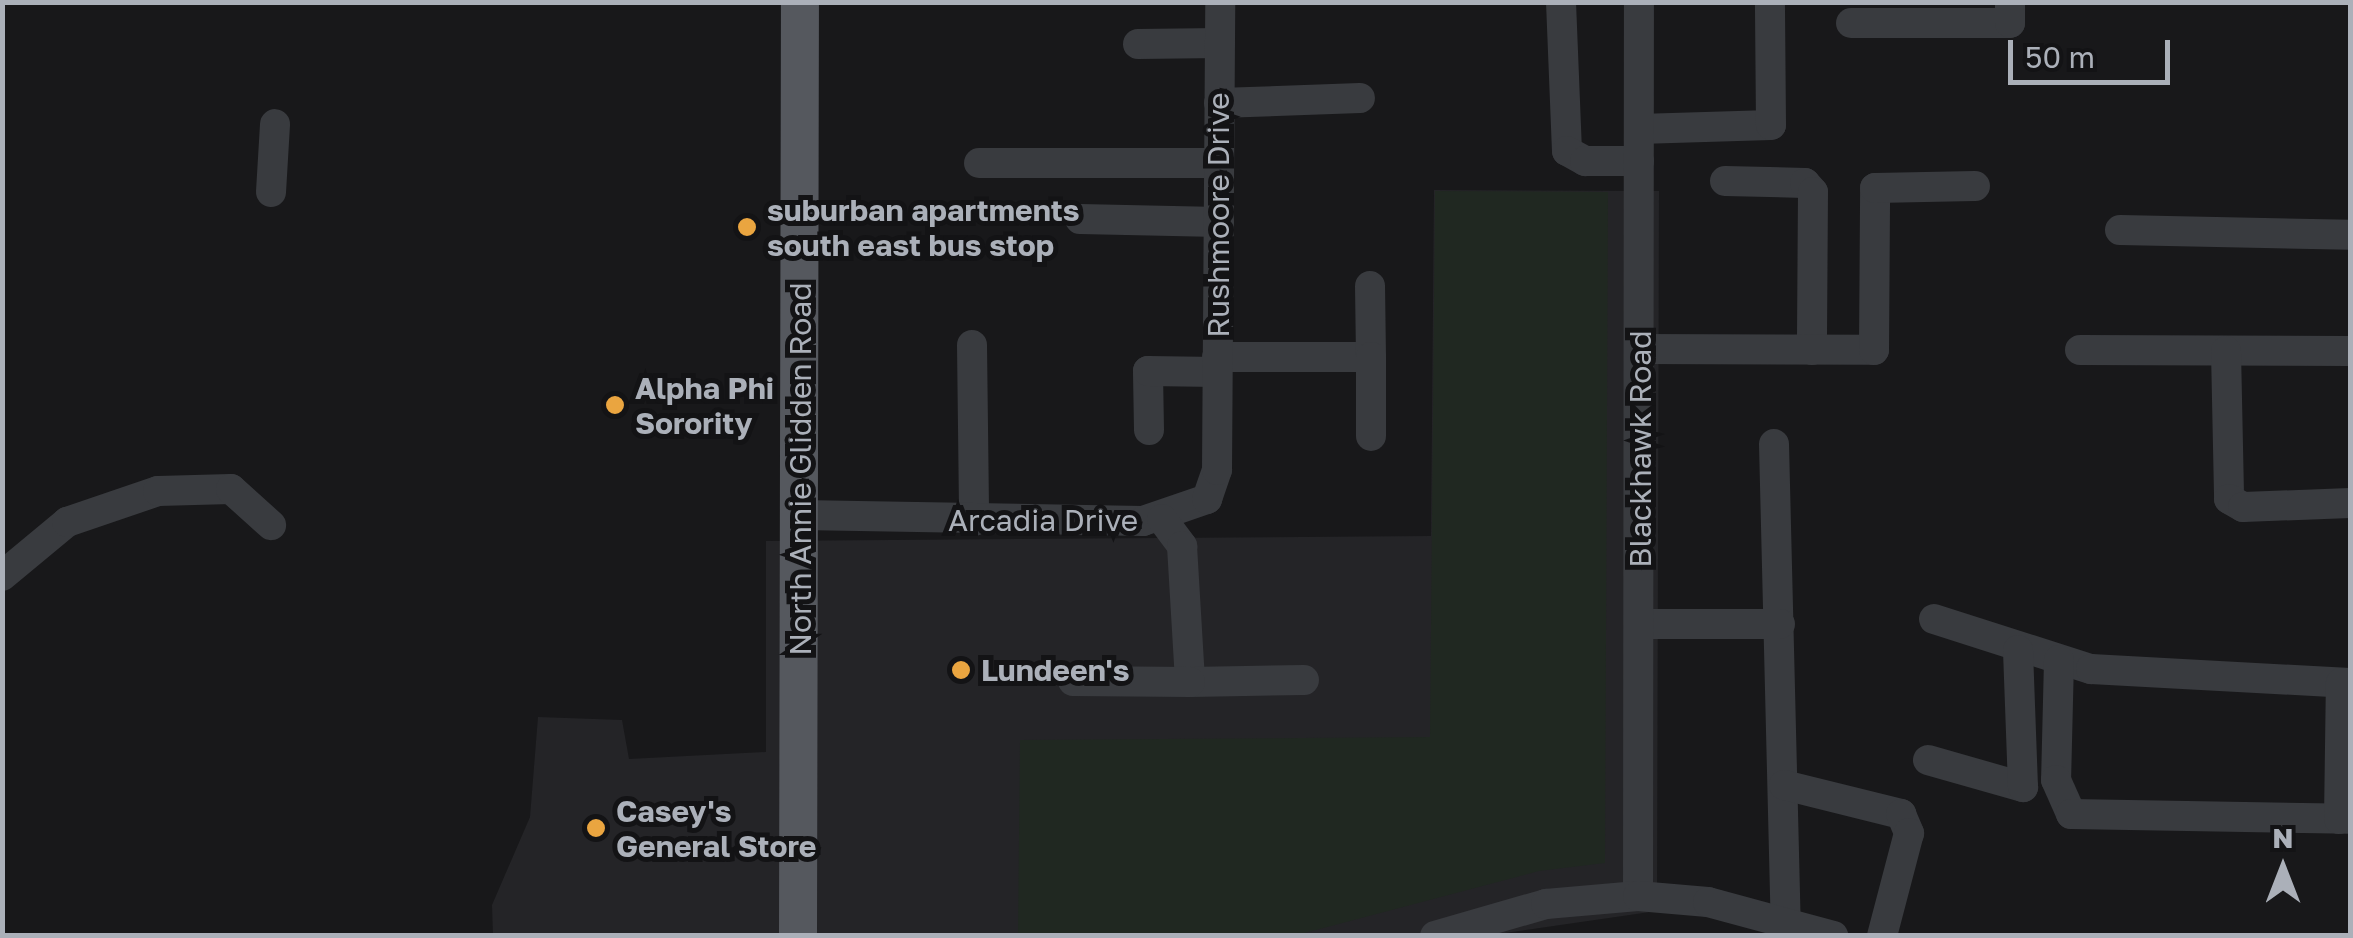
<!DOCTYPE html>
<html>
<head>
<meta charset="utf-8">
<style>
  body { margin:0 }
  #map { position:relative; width:2353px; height:938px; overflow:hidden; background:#18181a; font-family:"Golos Text",sans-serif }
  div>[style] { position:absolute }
  .built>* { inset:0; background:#242427 }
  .green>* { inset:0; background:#202821 }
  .minor>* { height:30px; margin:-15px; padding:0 15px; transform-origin:15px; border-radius:15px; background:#393b3f }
  .major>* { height:38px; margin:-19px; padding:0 19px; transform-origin:19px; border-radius:19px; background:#55585e }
  .dots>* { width:28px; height:28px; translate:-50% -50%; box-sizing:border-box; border:5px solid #131315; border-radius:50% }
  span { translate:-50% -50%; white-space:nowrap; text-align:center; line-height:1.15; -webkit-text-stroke:10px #131315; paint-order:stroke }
  .poi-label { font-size:30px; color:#abb0b9; font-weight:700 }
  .left { translate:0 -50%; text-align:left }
  .street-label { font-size:30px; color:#abb0b9 }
  .frame { position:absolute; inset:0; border:5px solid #abb0b9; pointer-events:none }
  .north { position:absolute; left:2233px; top:818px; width:100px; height:100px; -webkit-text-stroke:8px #131315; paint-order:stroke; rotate:0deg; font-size:28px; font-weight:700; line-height:40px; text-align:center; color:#abb0b9 }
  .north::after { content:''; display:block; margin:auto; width:35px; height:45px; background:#abb0b9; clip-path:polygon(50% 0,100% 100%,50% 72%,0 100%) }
  .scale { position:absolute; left:2008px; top:40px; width:162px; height:45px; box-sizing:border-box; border:5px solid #abb0b9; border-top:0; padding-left:12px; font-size:30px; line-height:35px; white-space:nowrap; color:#abb0b9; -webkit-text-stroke:8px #131315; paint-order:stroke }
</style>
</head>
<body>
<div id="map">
  <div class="built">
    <div style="clip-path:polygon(1434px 190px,1659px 191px,1657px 911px,1484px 936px,493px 936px,492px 905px,530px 817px,538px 717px,622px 720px,629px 759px,766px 752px,766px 541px,1431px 536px)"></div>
  </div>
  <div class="green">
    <div style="clip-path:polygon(1435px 191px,1608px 192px,1605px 863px,1539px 871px,1297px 935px,1018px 935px,1020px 740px,1430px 737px)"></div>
  </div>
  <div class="minor">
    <div style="left:1561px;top:2px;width:149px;rotate:87.7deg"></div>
    <div style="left:1567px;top:151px;width:21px;rotate:29deg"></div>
    <div style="left:1585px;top:161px;width:54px"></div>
    <div style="left:1851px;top:23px;width:159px"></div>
    <div style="left:2010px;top:23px;width:21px;rotate:-90deg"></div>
    <div style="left:1138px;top:44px;width:82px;rotate:-0.7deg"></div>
    <div style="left:1219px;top:103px;width:141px;rotate:-2deg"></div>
    <div style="left:1639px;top:129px;width:132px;rotate:-1.7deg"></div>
    <div style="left:1771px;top:125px;width:120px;rotate:-90.5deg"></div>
    <div style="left:979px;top:163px;width:240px"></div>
    <div style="left:1725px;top:181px;width:80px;rotate:1.4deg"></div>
    <div style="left:1805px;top:183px;width:12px;rotate:48deg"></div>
    <div style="left:1813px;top:192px;width:158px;rotate:90.4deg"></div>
    <div style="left:271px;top:192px;width:68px;rotate:-86.6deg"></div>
    <div style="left:1080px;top:219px;width:139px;rotate:1.2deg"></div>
    <div style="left:2120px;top:230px;width:230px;rotate:1.2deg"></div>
    <div style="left:972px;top:345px;width:176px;rotate:89.3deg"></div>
    <div style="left:1640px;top:349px;width:234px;rotate:0.2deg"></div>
    <div style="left:1874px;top:350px;width:162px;rotate:-89.6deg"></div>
    <div style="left:1875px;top:188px;width:100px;rotate:-1.1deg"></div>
    <div style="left:2080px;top:350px;width:270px;rotate:0.2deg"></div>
    <div style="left:2226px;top:351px;width:148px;rotate:88.8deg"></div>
    <div style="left:2229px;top:499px;width:16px;rotate:30deg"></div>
    <div style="left:2243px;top:507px;width:107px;rotate:-2.1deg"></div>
    <div style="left:1217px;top:357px;width:154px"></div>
    <div style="left:1371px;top:357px;width:71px;rotate:-90.8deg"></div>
    <div style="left:1371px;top:357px;width:79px;rotate:90deg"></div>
    <div style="left:1149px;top:430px;width:59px;rotate:-91deg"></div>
    <div style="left:1148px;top:371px;width:69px;rotate:0.8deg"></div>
    <div style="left:1774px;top:444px;width:476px;rotate:88.6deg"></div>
    <div style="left:801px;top:515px;width:342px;rotate:1deg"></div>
    <div style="left:1143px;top:521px;width:68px;rotate:-19deg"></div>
    <div style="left:1207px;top:499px;width:31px;rotate:-71deg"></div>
    <div style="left:1217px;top:470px;width:468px;rotate:-89.6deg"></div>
    <div style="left:1162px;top:519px;width:34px;rotate:53deg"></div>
    <div style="left:1182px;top:546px;width:136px;rotate:86.6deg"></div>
    <div style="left:1190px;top:682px;width:114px;rotate:-1deg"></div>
    <div style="left:2px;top:576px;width:85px;rotate:-39.7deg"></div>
    <div style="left:67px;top:522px;width:96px;rotate:-18.8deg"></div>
    <div style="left:158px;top:491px;width:73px;rotate:-1.6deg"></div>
    <div style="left:231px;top:489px;width:54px;rotate:42deg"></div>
    <div style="left:1934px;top:619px;width:165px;rotate:17.7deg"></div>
    <div style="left:2091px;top:669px;width:259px;rotate:3.1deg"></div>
    <div style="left:1639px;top:624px;width:141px"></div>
    <div style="left:2059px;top:660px;width:120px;rotate:91.4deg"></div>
    <div style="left:2056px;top:780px;width:37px;rotate:66deg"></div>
    <div style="left:2071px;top:814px;width:279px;rotate:1deg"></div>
    <div style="left:1073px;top:681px;width:117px;rotate:0.5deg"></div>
    <div style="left:1928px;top:760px;width:99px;rotate:15.9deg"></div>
    <div style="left:2023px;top:787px;width:137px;rotate:-92.1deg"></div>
    <div style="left:1784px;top:785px;width:121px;rotate:13.9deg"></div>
    <div style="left:1901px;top:814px;width:21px;rotate:67deg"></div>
    <div style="left:1909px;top:833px;width:106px;rotate:104.7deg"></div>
    <div style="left:2339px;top:819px;width:136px;rotate:-89.2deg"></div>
    <div style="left:1638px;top:896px;width:894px;rotate:-89.94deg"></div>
    <div style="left:1435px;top:936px;width:116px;rotate:-16.1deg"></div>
    <div style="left:1546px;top:904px;width:92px;rotate:-5deg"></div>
    <div style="left:1638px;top:896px;width:70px;rotate:4.9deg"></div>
    <div style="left:1708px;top:902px;width:130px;rotate:15.2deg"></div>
  </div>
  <div class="major">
    <div style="left:798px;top:936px;width:934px;rotate:-89.88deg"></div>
  </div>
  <div class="dots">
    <div style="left:747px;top:227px;background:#eaa540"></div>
    <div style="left:615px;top:405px;background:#eaa540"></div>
    <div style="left:961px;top:670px;background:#eaa540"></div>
    <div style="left:596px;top:828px;background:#eaa540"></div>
  </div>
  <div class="poi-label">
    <span class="left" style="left:767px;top:227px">suburban apartments<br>south east bus stop</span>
    <span class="left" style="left:635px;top:405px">Alpha Phi<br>Sorority</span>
    <span class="left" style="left:981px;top:670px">Lundeen's</span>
    <span class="left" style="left:616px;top:828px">Casey's<br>General Store</span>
  </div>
  <div class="street-label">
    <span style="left:1218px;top:215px;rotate:-90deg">Rushmoore Drive</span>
    <span style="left:1640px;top:449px;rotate:-90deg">Blackhawk Road</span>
    <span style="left:800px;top:469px;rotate:-90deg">North Annie Glidden Road</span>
    <span style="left:1043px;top:520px">Arcadia Drive</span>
  </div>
  <div class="frame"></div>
  <div class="north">N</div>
  <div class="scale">50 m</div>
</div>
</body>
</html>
